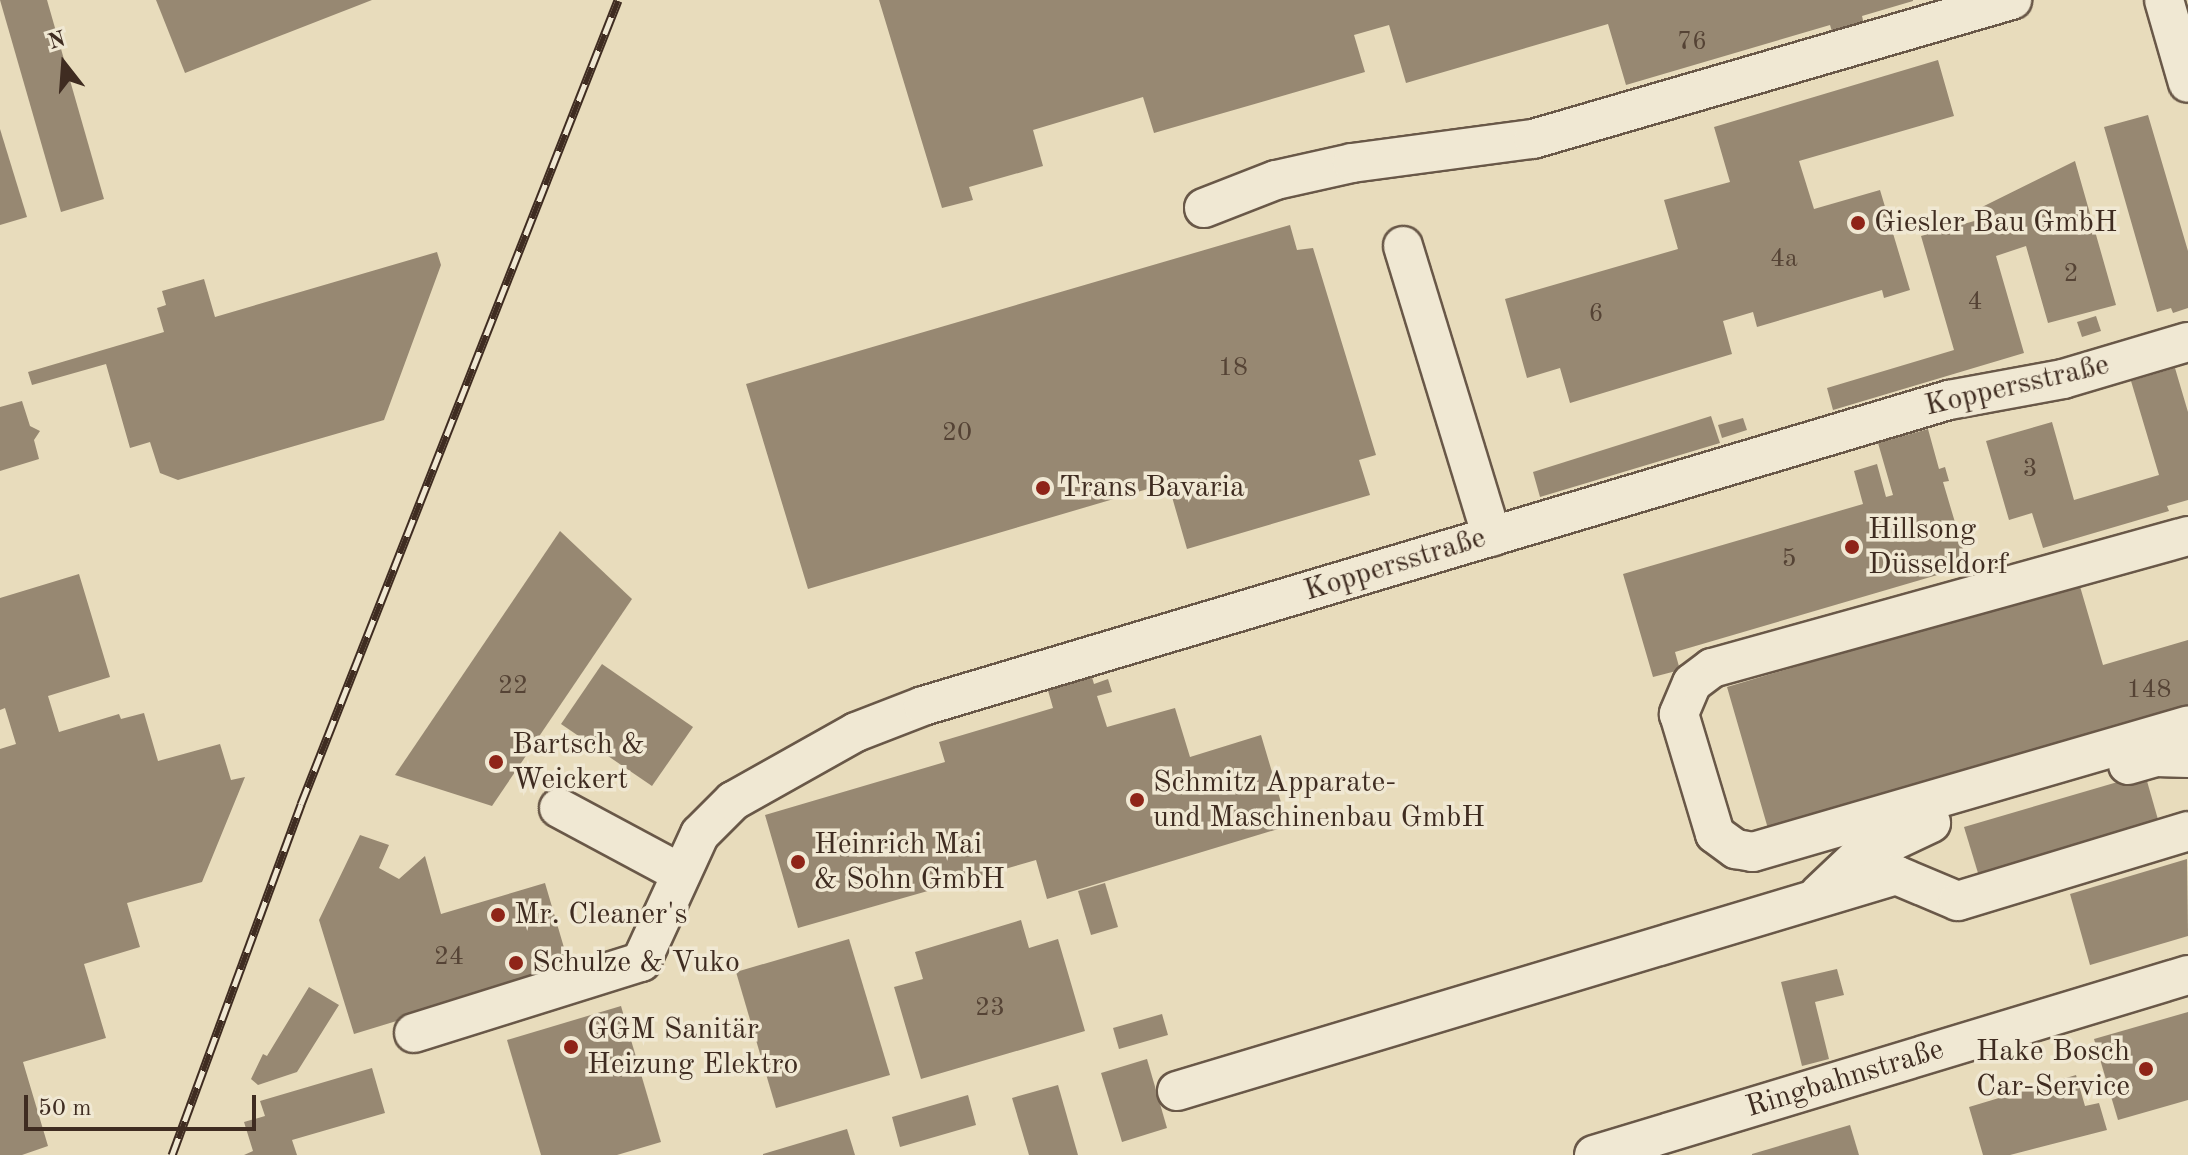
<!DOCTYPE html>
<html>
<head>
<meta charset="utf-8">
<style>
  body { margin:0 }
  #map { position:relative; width:2188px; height:1155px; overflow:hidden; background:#e8dcbc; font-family:"Old Standard TT",serif }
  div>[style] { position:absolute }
  .building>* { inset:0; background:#978872 }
  .roads { filter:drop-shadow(2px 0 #695848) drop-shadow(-2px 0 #695848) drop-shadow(0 2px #695848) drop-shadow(0 -2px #695848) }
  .minor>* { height:38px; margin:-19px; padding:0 19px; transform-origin:19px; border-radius:19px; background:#f0e8d3 }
  .rail>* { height:9px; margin-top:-4.5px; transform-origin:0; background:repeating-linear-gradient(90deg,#f0e8d3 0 18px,#3f2c21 0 36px); box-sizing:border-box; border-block:2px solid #3f2c21 }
  .dots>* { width:22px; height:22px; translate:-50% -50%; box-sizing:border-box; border:4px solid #f0e8d3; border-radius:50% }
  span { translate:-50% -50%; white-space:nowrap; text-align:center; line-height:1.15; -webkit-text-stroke:7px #f0e8d3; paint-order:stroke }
  .number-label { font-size:26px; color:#554335 }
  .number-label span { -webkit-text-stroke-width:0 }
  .poi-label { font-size:30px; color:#3f2c21 }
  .left { translate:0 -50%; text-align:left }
  .right { translate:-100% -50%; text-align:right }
  .street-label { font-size:30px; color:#3f2c21 }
  .north { position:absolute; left:24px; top:24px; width:80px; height:80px; -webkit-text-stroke:6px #f0e8d3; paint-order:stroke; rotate:343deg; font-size:22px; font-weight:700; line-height:32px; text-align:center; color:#3f2c21 }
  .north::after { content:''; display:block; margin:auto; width:28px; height:36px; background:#3f2c21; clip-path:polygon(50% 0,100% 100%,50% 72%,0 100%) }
  .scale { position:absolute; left:24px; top:1095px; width:232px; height:36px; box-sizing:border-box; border:4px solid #3f2c21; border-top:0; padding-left:10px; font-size:24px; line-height:28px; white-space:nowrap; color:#3f2c21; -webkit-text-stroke:6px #f0e8d3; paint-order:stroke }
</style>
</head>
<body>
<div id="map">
  <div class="building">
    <div style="clip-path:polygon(0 0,47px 0,104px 199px,61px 212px)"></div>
    <div style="clip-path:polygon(156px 0,372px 0,185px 73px)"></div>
    <div style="clip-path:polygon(879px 0,1913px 0,1913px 1px,1862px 16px,1865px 29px,1834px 38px,1830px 25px,1626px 85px,1608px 24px,1406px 83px,1389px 25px,1354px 35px,1365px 72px,1154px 133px,1143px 97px,1033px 130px,1043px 166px,969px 187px,973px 200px,942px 208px)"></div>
    <div style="clip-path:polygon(1938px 60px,1954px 116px,1799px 161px,1814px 209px,1880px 190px,1910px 290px,1884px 298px,1882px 290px,1757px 327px,1753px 312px,1723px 321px,1732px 354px,1570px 403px,1560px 368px,1527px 378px,1505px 299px,1678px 249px,1664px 200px,1730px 182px,1714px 127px)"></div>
    <div style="clip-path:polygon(2148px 115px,2188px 251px,2188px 308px,2173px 313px,2171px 308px,2157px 312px,2104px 127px)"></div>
    <div style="clip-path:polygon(0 129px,27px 217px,0 225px)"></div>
    <div style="clip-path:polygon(2075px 161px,2116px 305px,2048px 323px,2026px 246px,1996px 256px,2024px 353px,1833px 410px,1827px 388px,1954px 350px,1921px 236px,1985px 218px,1982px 207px)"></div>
    <div style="clip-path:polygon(1290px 225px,1297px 250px,1313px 248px,1376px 455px,1359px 460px,1370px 495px,1187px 549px,1168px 483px,808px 589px,746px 384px)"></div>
    <div style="clip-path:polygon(437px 252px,441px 265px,384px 420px,178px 480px,160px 473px,150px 442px,130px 448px,106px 364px,32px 385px,28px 372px,164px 332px,157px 308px,166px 305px,162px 291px,204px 279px,215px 317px)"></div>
    <div style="clip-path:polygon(2096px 316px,2101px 331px,2082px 337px,2077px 322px)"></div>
    <div style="clip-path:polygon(2175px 368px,2188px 412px,2188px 500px,2167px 506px,2169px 511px,2043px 548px,2032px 513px,2009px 520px,1986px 441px,2052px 422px,2074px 500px,2159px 475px,2131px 381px)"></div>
    <div style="clip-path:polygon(22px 401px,30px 426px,40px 431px,34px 440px,39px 459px,0 471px,0 407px)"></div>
    <div style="clip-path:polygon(1711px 416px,1720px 443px,1540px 497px,1533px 472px)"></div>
    <div style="clip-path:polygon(1743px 418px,1747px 430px,1722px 438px,1718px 425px)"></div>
    <div style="clip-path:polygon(1928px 429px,1939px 469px,1945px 467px,1949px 481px,1943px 482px,1968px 566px,1675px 652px,1680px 670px,1653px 677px,1623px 574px,1863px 504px,1854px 471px,1877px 464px,1886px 497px,1893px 495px,1878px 443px)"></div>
    <div style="clip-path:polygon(560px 531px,632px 599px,492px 806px,395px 775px)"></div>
    <div style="clip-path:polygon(79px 574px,110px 677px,48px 696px,59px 732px,119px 714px,121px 719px,144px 713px,158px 761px,220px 744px,231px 780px,245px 777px,202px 882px,127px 903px,140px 947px,84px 964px,106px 1038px,23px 1062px,48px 1146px,22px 1155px,0 1155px,0 749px,16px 744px,5px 708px,0 710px,0 598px)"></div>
    <div style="clip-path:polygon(2079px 583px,2103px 665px,2188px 640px,2188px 716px,1771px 839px,1727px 687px)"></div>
    <div style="clip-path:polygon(602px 664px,693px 727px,652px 786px,561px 724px)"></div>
    <div style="clip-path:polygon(1091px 674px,1094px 684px,1108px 679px,1112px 692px,1097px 696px,1107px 727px,1175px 708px,1190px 757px,1261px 735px,1288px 826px,1047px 899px,1036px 860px,798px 928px,765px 815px,945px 762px,939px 742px,1053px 708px,1047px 687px)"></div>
    <div style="clip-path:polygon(2145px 774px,2161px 830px,1981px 883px,1964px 827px)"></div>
    <div style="clip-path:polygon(360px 835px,389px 845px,379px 868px,399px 879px,425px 856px,441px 914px,545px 883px,570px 968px,354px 1034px,319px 920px)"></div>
    <div style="clip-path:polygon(2187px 859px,2188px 936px,2090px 965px,2070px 894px)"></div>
    <div style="clip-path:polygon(1105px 883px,1118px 927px,1091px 935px,1078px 891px)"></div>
    <div style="clip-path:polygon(1021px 920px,1029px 948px,1058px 939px,1085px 1031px,921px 1079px,894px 987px,923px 979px,915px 952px)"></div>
    <div style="clip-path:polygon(849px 939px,890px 1075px,776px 1108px,736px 972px)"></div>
    <div style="clip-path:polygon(1837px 969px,1844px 995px,1815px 1002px,1829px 1059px,1802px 1066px,1781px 982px)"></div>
    <div style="clip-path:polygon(309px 987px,339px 1005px,297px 1072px,258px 1085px,251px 1079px,263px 1054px,267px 1056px)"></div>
    <div style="clip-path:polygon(621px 1006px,661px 1142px,617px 1155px,541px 1155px,507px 1040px)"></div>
    <div style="clip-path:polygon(2188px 1012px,2188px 1100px,2118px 1120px,2094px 1039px)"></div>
    <div style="clip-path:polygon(1162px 1014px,1168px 1035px,1119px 1049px,1113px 1028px)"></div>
    <div style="clip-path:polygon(1147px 1059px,1167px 1128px,1122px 1142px,1101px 1073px)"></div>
    <div style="clip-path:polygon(372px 1068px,385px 1113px,292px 1140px,297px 1155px,244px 1155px,253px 1151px,244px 1122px,265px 1116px,260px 1101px)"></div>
    <div style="clip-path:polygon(2076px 1075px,2085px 1106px,2099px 1103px,2107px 1130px,2010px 1155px,1983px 1155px,1969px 1107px)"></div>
    <div style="clip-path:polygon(1058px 1085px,1078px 1155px,1029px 1155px,1012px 1098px)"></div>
    <div style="clip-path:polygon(968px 1095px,976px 1125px,900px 1147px,892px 1117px)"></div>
    <div style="clip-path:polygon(1850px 1125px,1859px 1155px,1752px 1155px,1752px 1154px)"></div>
    <div style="clip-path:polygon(847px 1129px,855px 1155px,763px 1155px,763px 1154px)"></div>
  </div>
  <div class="roads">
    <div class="minor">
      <div style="left:2164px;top:0;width:86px;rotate:73.9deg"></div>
      <div style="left:1204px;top:208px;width:77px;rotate:-21.3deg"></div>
      <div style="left:1276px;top:180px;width:78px;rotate:-12.6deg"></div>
      <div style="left:1352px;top:163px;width:183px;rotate:-7.6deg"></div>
      <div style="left:1533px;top:139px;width:499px;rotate:-16.2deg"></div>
      <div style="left:1403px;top:246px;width:304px;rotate:73deg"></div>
      <div style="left:2188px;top:536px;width:494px;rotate:164.5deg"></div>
      <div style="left:1712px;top:668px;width:25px;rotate:143deg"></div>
      <div style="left:1692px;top:683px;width:34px;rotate:113deg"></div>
      <div style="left:1679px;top:714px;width:125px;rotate:73.3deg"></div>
      <div style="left:1715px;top:834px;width:26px;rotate:36deg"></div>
      <div style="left:1736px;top:849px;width:17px;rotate:10deg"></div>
      <div style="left:1753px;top:852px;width:453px;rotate:-16.2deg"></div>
      <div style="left:2128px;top:765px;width:29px;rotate:-16deg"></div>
      <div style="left:2156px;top:757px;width:32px;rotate:2deg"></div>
      <div style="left:559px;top:808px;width:137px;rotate:28.2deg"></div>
      <div style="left:1819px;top:894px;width:52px;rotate:-43.5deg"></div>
      <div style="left:1857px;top:858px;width:82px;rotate:-25.3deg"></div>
      <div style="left:414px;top:1033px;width:238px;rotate:-17.4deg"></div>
      <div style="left:641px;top:962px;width:141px;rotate:-65.3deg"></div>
      <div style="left:700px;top:834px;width:47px;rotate:-45deg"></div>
      <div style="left:733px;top:801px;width:141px;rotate:-29.3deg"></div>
      <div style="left:856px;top:732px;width:72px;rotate:-21.2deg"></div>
      <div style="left:923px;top:706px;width:1071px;rotate:-16.61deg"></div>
      <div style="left:1949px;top:400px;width:116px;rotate:-10.4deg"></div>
      <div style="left:2063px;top:379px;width:130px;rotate:-16.5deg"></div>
      <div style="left:1177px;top:1091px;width:751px;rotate:-16.72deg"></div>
      <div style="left:1896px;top:875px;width:67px;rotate:22.8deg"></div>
      <div style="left:1958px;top:901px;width:240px;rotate:-16.9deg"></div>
      <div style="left:1594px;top:1155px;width:621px;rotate:-16.86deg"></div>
    </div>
  </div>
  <div class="rail">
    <div style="left:172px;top:1155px;width:374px;rotate:-69.8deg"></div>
    <div style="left:301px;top:804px;width:864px;rotate:-68.48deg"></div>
  </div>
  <div class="dots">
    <div style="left:1858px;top:223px;background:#8f2418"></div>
    <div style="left:1043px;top:488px;background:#8f2418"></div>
    <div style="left:1852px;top:547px;background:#8f2418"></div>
    <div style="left:496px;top:762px;background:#8f2418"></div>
    <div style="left:1137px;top:800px;background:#8f2418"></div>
    <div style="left:798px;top:862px;background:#8f2418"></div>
    <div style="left:498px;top:915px;background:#8f2418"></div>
    <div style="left:516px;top:963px;background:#8f2418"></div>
    <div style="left:571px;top:1047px;background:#8f2418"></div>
    <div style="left:2146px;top:1069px;background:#8f2418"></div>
  </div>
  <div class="number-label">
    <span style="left:1692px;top:43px">76</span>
    <span style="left:1784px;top:260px">4a</span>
    <span style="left:2071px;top:275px">2</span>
    <span style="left:1975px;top:303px">4</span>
    <span style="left:1596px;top:315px">6</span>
    <span style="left:1233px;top:369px">18</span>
    <span style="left:957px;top:434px">20</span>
    <span style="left:2030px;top:470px">3</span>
    <span style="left:1789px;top:560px">5</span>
    <span style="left:513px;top:687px">22</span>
    <span style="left:2149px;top:691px">148</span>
    <span style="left:449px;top:958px">24</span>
    <span style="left:990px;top:1009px">23</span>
  </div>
  <div class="poi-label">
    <span class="left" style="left:1874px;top:223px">Giesler Bau GmbH</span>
    <span class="left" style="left:1059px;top:488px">Trans Bavaria</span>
    <span class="left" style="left:1868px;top:547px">Hillsong<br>Düsseldorf</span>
    <span class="left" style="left:512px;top:762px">Bartsch &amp;<br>Weickert</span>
    <span class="left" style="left:1153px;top:800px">Schmitz Apparate-<br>und Maschinenbau GmbH</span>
    <span class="left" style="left:814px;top:862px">Heinrich Mai<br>&amp; Sohn GmbH</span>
    <span class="left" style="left:514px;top:915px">Mr. Cleaner's</span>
    <span class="left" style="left:532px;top:963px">Schulze &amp; Vuko</span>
    <span class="left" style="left:587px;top:1047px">GGM Sanitär<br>Heizung Elektro</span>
    <span class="right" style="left:2130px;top:1069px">Hake Bosch<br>Car-Service</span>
  </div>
  <div class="street-label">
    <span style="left:2017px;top:386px;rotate:-13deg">Koppersstraße</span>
    <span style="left:1395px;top:565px;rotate:-17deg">Koppersstraße</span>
    <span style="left:1845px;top:1079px;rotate:-17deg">Ringbahnstraße</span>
  </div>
  <div class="north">N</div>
  <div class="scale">50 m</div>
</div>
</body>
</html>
